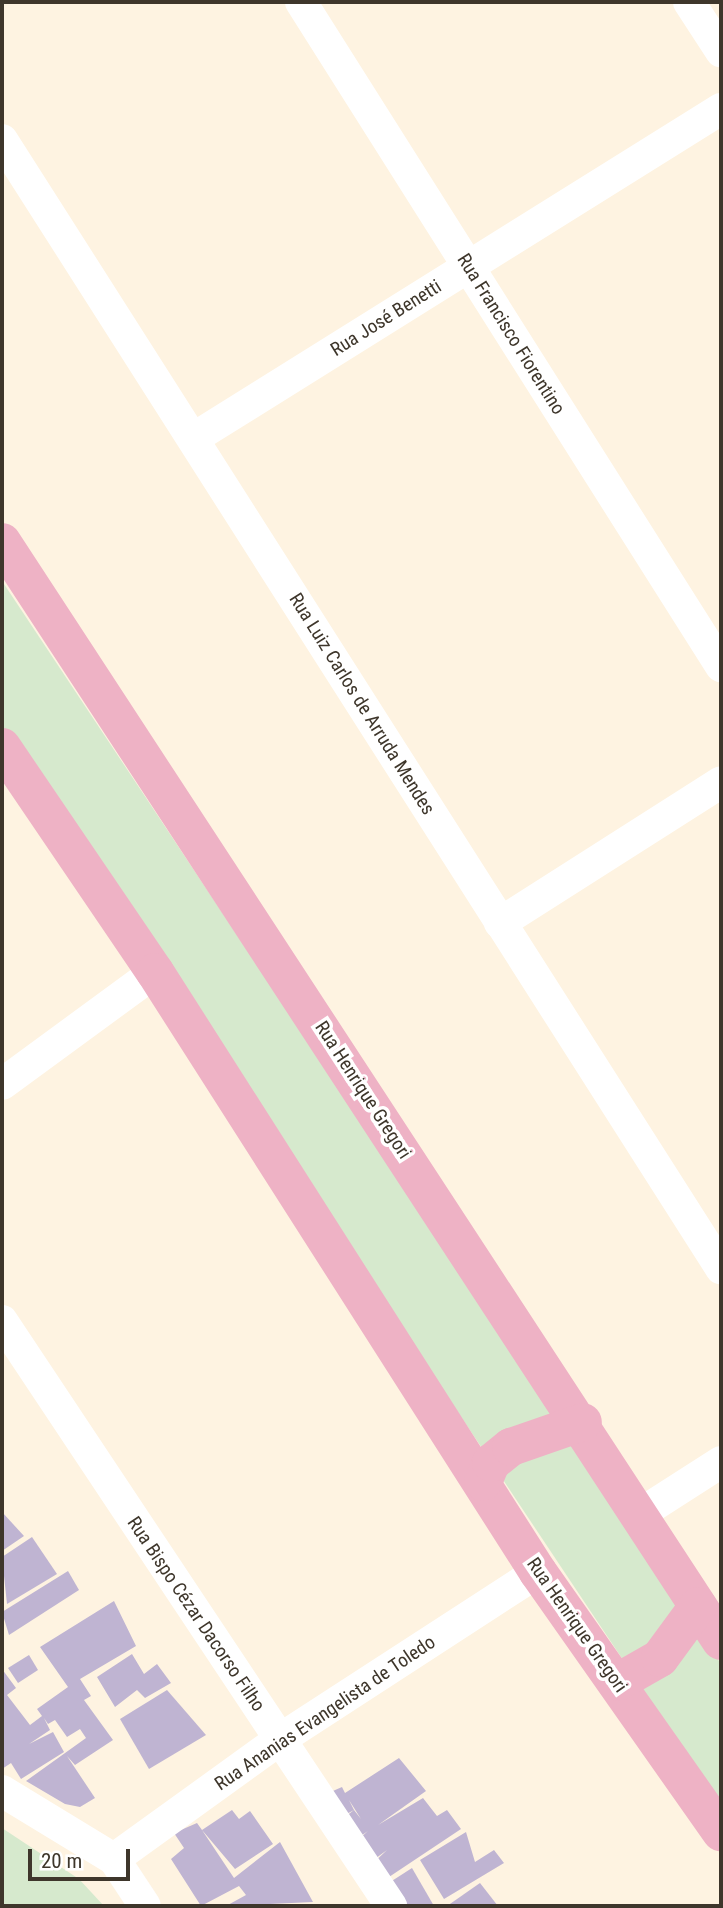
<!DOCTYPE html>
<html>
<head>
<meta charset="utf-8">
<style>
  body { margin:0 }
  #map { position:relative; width:723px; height:1908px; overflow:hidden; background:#fef3e1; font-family:"Roboto Condensed",sans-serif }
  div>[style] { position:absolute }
  .green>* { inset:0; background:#d6e9cd }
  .building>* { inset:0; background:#bfb4d2 }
  .street>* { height:32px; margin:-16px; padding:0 16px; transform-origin:16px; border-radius:16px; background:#fff }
  .primary>* { height:38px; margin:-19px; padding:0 19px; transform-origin:19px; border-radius:19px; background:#eeb2c5 }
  span { translate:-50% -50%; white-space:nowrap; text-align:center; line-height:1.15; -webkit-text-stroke:7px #fff; paint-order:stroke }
  .street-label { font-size:19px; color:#3e362b }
  .frame { position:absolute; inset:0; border:4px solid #3e362b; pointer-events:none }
  .scale { position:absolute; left:28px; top:1849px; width:102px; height:32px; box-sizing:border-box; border:4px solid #3e362b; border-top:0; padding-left:9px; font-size:21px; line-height:24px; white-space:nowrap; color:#3e362b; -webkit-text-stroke:5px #fff; paint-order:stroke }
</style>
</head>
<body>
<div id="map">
  <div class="green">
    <div style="clip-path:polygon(2px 581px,721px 1664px,721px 1807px,2px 728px)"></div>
    <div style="clip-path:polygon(2px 1828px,79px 1879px,104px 1906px,2px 1906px)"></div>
  </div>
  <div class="building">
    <div style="clip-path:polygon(2px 1512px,24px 1536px,2px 1551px)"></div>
    <div style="clip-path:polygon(32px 1537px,57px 1574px,7px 1604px,2px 1557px)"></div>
    <div style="clip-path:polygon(68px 1571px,79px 1590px,9px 1635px,2px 1612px)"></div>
    <div style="clip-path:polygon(114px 1601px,136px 1646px,80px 1679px,91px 1696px,84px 1700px,113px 1740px,75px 1765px,67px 1756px,95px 1798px,80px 1807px,65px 1804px,26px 1781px,86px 1738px,80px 1729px,67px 1737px,55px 1720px,48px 1724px,44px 1718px,50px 1730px,29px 1744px,53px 1732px,64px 1752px,21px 1779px,11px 1763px,2px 1769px,2px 1669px,16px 1688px,7px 1695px,30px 1725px,42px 1716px,37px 1709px,68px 1687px,40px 1647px)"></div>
    <div style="clip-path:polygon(132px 1654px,144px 1674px,157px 1664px,171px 1683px,145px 1698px,137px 1690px,115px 1707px,97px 1677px)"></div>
    <div style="clip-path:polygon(29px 1655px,38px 1670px,18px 1683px,8px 1668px)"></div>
    <div style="clip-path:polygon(167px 1690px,206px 1735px,149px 1769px,120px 1719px)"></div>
    <div style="clip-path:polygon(399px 1758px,426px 1791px,378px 1825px,423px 1798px,437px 1816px,447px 1810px,461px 1829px,380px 1883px,370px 1866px,387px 1850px,368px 1864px,354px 1843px,368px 1831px,355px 1840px,341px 1820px,354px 1810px,361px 1819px,349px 1800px,354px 1810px,343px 1816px,326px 1794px,342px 1787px,345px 1793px)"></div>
    <div style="clip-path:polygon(232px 1810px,239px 1819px,250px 1811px,273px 1844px,235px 1869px,202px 1830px,234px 1878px,280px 1842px,313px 1902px,226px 1906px,246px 1895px,239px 1886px,201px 1906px,171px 1859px,184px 1848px,174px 1833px,197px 1823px,202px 1830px)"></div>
    <div style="clip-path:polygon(466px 1832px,475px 1862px,494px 1850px,504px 1863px,444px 1899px,420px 1860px)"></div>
    <div style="clip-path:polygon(412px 1868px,434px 1906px,398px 1906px,384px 1886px)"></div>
    <div style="clip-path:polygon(480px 1883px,498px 1906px,447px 1906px)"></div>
  </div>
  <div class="street">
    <div style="left:301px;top:2px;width:786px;rotate:57.69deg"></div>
    <div style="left:689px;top:2px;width:59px;rotate:56.9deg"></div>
    <div style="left:2px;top:140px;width:1338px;rotate:57.49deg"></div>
    <div style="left:194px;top:438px;width:621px;rotate:-31.98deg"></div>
    <div style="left:500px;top:923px;width:262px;rotate:-32.5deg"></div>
    <div style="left:2px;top:1084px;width:190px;rotate:-36.2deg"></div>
    <div style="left:2px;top:1321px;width:703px;rotate:56.38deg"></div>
    <div style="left:640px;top:1514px;width:96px;rotate:-32.7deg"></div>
    <div style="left:2px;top:1791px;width:131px;rotate:31.3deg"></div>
    <div style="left:114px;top:1859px;width:56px;rotate:56.6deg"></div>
    <div style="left:114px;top:1859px;width:203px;rotate:-35.8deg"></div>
    <div style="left:279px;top:1740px;width:309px;rotate:-33deg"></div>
  </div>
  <div class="primary">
    <div style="left:2px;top:542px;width:1313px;rotate:56.81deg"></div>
    <div style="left:2px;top:747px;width:272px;rotate:55.8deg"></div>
    <div style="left:155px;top:972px;width:712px;rotate:57.45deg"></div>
    <div style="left:538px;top:1572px;width:318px;rotate:54.9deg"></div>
    <div style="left:483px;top:1482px;width:21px;rotate:-67deg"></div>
    <div style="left:491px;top:1463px;width:26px;rotate:-39deg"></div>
    <div style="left:511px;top:1447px;width:76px;rotate:-19.1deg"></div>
    <div style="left:618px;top:1682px;width:48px;rotate:-29.7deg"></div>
    <div style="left:660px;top:1658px;width:64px;rotate:-53.8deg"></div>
  </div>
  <div class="street-label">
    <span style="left:386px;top:318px;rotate:-32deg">Rua José Benetti</span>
    <span style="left:511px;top:334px;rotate:58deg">Rua Francisco Fiorentino</span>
    <span style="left:362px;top:704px;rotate:58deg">Rua Luiz Carlos de Arruda Mendes</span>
    <span style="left:363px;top:1090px;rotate:57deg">Rua Henrique Gregori</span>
    <span style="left:196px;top:1614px;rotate:56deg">Rua Bispo Cézar Dacorso Filho</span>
    <span style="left:577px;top:1625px;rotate:55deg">Rua Henrique Gregori</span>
    <span style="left:325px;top:1713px;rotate:-34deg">Rua Ananias Evangelista de Toledo</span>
  </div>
  <div class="frame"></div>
  <div class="scale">20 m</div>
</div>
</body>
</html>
